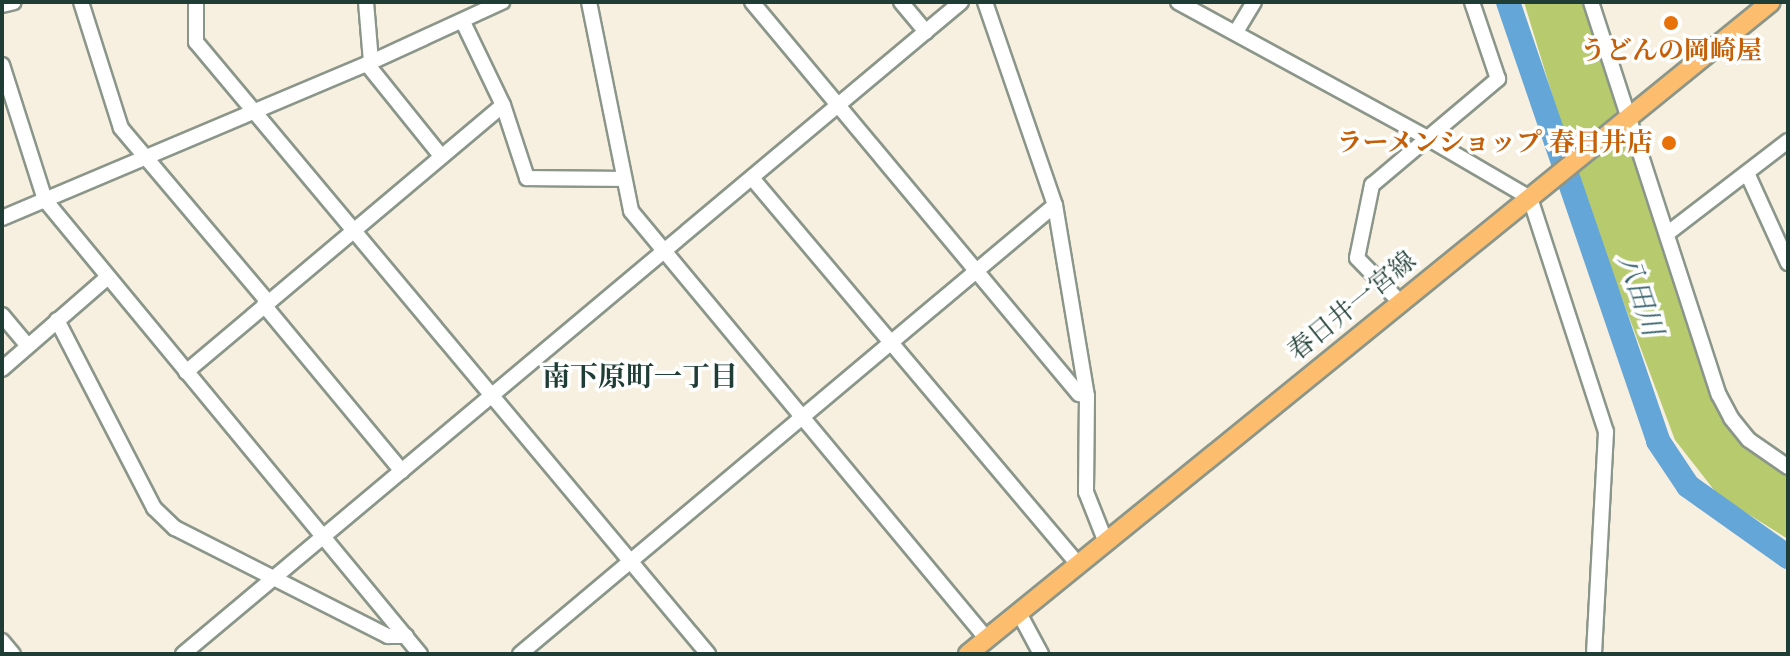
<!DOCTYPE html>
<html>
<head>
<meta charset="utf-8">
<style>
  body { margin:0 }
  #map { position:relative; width:1790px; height:656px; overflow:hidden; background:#f7f0e0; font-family:Cardo,"Noto Serif JP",serif }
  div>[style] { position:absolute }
  .green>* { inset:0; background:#b7ca6d }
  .river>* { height:24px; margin:-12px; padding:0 12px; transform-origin:12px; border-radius:12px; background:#64a6d8 }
  .roads { filter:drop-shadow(2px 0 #8b968a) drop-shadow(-2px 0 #8b968a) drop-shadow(0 2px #8b968a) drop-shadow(0 -2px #8b968a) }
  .minor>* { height:14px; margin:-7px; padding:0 7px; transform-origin:7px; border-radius:7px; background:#fff }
  .major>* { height:18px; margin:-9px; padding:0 9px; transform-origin:9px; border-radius:9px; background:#fcbd6f }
  .dots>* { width:22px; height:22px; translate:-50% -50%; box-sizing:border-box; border:4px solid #fff; border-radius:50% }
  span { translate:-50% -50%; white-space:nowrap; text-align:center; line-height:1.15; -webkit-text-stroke:7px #fff; paint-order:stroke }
  .food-label { font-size:26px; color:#c56008; font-weight:700 }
  .right { translate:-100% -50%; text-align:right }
  .street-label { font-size:26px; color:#1f3d34 }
  .water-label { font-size:28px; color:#37626d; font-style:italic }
  .neighbourhood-label { font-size:28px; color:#1f3d34; font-weight:700 }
  .frame { position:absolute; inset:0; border:4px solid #1f3d34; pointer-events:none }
</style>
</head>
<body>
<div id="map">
  <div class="green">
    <div style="clip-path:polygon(1524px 2px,1584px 2px,1722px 415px,1737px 439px,1788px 476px,1788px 539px,1718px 495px,1675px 440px,1580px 186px)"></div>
  </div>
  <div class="river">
    <div style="left:1508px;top:2px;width:464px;rotate:71.1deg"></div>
    <div style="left:1658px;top:441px;width:54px;rotate:56.3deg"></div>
    <div style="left:1688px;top:486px;width:123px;rotate:35.4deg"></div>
  </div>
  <div class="roads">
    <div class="minor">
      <div style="left:81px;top:2px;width:132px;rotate:72.4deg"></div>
      <div style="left:121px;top:128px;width:228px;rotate:49.8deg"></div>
      <div style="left:196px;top:2px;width:40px;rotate:90deg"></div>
      <div style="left:196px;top:42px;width:798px;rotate:50.08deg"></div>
      <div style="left:366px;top:2px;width:60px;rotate:85.2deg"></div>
      <div style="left:589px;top:2px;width:213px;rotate:78.6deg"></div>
      <div style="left:631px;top:211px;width:555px;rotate:50.26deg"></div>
      <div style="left:752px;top:2px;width:510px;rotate:50.17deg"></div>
      <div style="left:1079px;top:394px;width:8px;rotate:14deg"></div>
      <div style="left:901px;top:2px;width:39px;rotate:50deg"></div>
      <div style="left:985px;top:2px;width:215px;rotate:71deg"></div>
      <div style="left:1055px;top:205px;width:194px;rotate:80.5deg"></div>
      <div style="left:1087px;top:396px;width:96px;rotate:90.6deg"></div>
      <div style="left:1086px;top:492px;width:52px;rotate:68.4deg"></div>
      <div style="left:1178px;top:2px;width:286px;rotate:28.6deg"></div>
      <div style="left:1429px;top:139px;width:117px;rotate:30.3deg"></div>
      <div style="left:1530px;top:198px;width:246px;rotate:72deg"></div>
      <div style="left:1606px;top:432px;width:222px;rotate:93.1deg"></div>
      <div style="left:1591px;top:2px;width:413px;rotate:72deg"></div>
      <div style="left:1719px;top:395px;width:26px;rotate:62deg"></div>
      <div style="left:1731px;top:418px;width:28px;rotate:51deg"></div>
      <div style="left:1749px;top:440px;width:47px;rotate:34.7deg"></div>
      <div style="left:2px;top:5px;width:12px;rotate:-14deg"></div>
      <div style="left:463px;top:22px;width:92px;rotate:64.3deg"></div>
      <div style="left:503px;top:105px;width:77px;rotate:71.8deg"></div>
      <div style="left:527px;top:178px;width:97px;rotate:0.6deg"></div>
      <div style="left:1236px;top:32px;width:35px;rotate:-59deg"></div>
      <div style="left:367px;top:64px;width:118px;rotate:51.2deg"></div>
      <div style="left:2px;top:65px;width:142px;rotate:72.3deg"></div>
      <div style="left:45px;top:200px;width:589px;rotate:50.44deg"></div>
      <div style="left:1747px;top:173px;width:99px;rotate:65.5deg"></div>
      <div style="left:752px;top:178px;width:504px;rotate:49.83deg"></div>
      <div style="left:2px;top:218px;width:396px;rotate:-22.9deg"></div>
      <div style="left:367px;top:64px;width:149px;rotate:-24.7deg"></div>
      <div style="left:1668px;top:233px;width:151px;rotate:-37.5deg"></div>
      <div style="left:1399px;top:301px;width:60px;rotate:-134.3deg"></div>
      <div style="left:1357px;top:258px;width:75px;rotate:-78.4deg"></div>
      <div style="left:1372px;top:185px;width:165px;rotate:-40.1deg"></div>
      <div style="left:1498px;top:79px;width:81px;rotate:-108.7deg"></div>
      <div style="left:264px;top:305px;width:216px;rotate:50.3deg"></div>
      <div style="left:2px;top:315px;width:40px;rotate:50deg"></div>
      <div style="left:57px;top:320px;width:212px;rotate:62.7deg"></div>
      <div style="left:154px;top:508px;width:29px;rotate:44deg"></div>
      <div style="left:175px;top:528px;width:239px;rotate:26.9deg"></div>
      <div style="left:388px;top:636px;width:18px"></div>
      <div style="left:2px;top:369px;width:140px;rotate:-41deg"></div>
      <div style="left:186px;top:372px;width:414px;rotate:-40.1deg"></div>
      <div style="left:1019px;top:613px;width:47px;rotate:61.8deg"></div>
      <div style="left:2px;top:641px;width:17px;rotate:50deg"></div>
      <div style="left:183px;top:654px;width:1015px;rotate:-39.96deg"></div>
      <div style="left:520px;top:654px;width:698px;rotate:-40.01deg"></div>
    </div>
    <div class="major">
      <div style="left:968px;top:654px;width:1034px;rotate:-39.08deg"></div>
    </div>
  </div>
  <div class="dots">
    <div style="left:1671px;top:23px;background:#e8710a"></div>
    <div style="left:1669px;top:143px;background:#e8710a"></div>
  </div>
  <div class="food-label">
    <span style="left:1671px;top:51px">うどんの岡崎屋</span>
    <span class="right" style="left:1653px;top:143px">ラーメンショップ 春日井店</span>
  </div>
  <div class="street-label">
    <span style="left:1352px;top:306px;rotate:-39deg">春日井一宮線</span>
  </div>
  <div class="water-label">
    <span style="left:1640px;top:295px;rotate:71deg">八田川</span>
  </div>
  <div class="neighbourhood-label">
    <span style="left:640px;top:377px">南下原町一丁目</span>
  </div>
  <div class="frame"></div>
</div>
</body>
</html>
